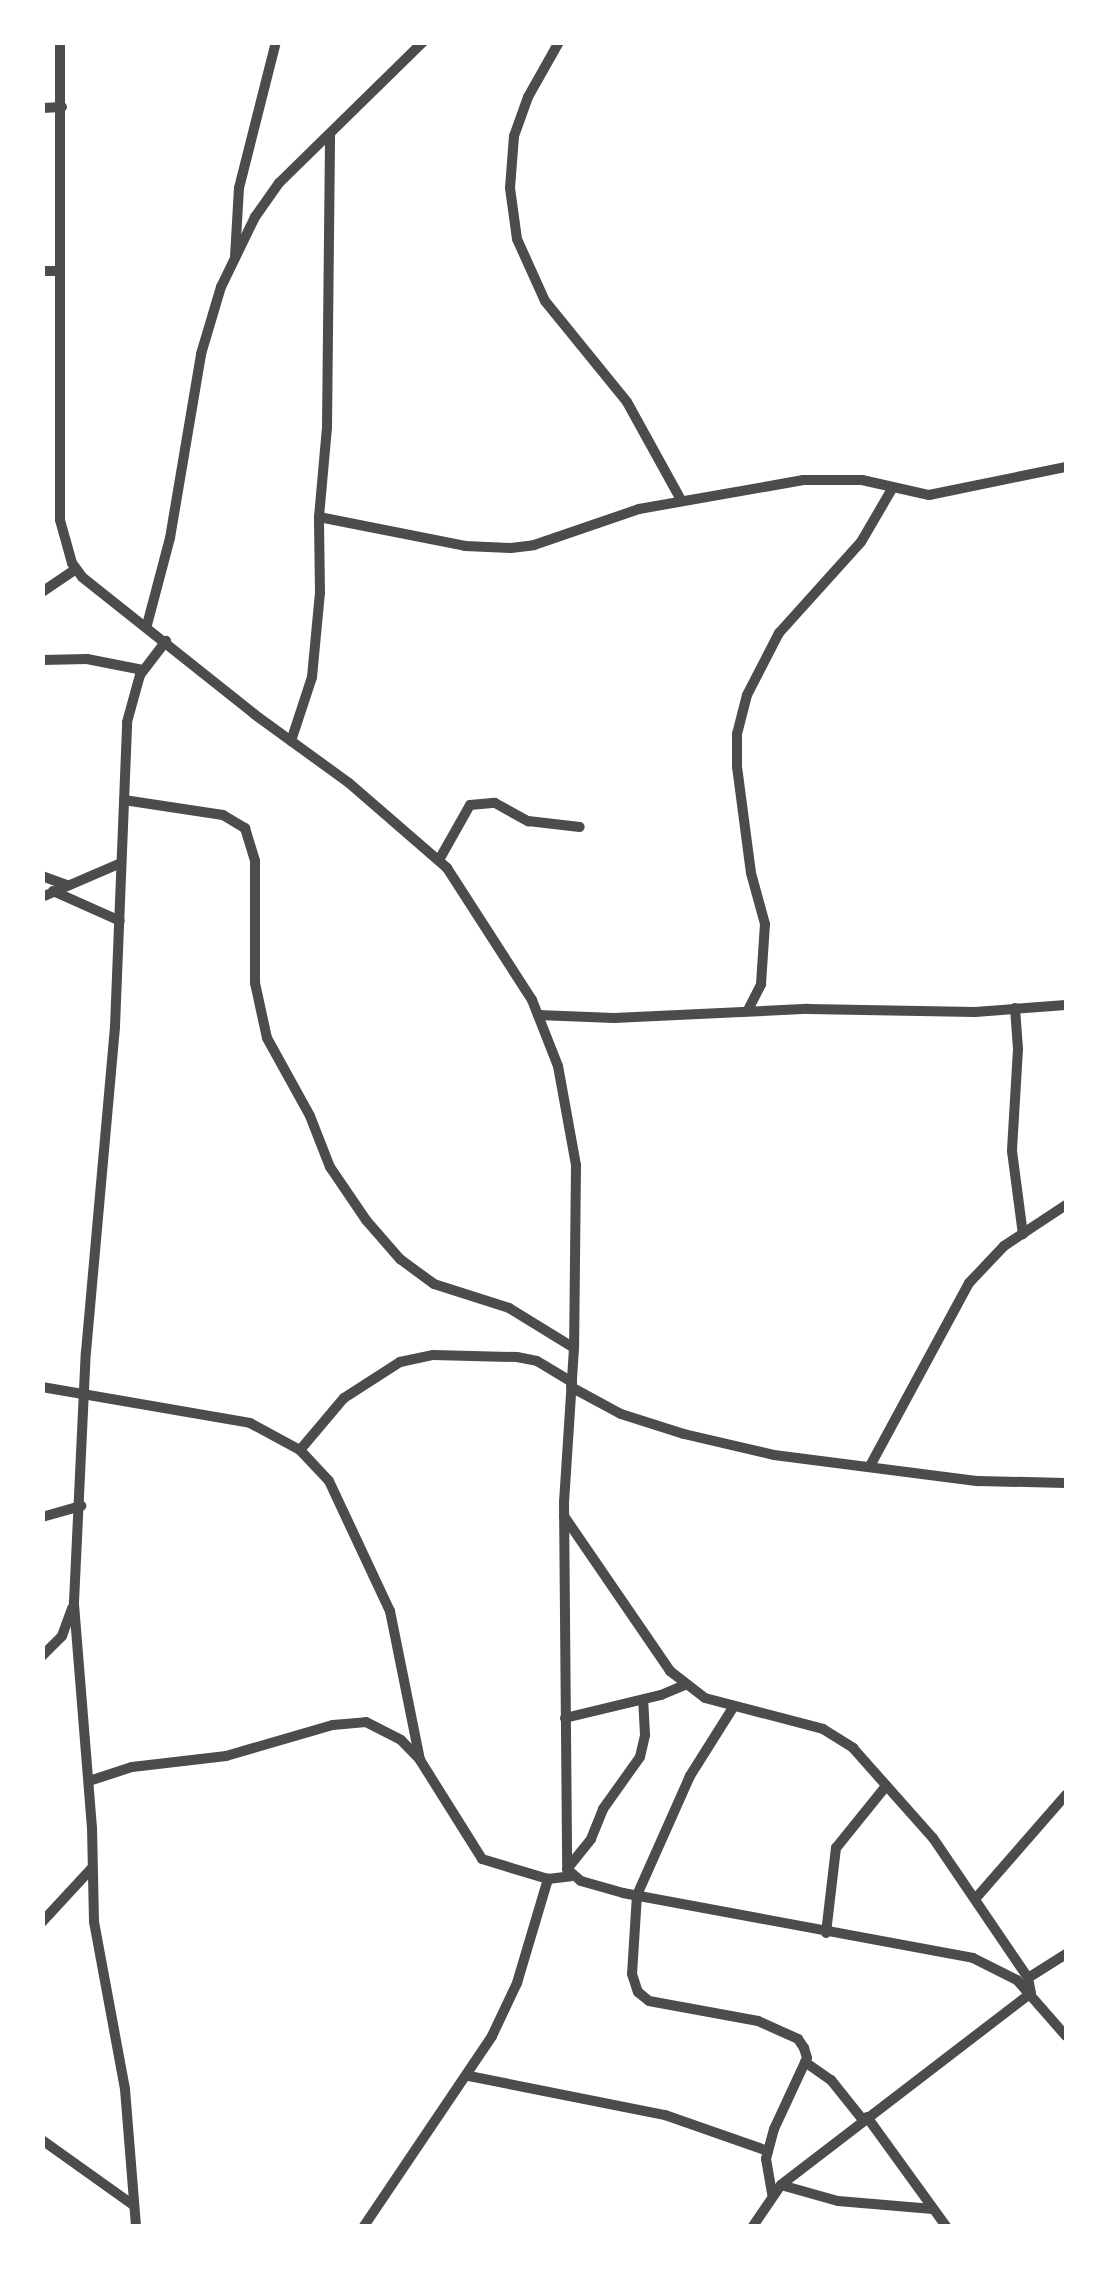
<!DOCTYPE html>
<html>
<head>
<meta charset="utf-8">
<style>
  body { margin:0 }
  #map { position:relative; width:1109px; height:2269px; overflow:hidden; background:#fff; font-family:Overpass,sans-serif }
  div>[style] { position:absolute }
  .minor>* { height:10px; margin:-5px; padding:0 5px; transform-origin:5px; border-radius:5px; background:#4c4c4c }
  span { translate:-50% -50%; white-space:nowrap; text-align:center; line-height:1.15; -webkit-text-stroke:8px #fff; paint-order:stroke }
  .frame { position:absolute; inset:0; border:45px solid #fff; pointer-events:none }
</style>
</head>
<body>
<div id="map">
  <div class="minor">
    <div style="left:60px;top:42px;width:478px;rotate:90deg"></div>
    <div style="left:60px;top:520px;width:45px;rotate:74.4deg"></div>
    <div style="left:72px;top:563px;width:17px;rotate:54deg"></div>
    <div style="left:82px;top:577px;width:220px;rotate:38.5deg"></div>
    <div style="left:254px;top:714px;width:117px;rotate:36deg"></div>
    <div style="left:349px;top:783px;width:130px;rotate:40.9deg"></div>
    <div style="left:447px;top:868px;width:157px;rotate:57.2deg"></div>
    <div style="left:532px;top:1000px;width:71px;rotate:68.5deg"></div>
    <div style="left:558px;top:1066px;width:101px;rotate:79.7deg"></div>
    <div style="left:576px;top:1165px;width:183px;rotate:90.6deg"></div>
    <div style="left:574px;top:1348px;width:154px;rotate:93.7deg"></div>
    <div style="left:564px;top:1502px;width:367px;rotate:89.5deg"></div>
    <div style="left:567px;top:1869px;width:18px;rotate:41deg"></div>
    <div style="left:581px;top:1881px;width:44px;rotate:15.9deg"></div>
    <div style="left:623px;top:1893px;width:356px;rotate:10.5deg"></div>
    <div style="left:973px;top:1958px;width:49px;rotate:26.6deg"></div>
    <div style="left:1017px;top:1980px;width:74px;rotate:48.8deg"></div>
    <div style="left:559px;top:42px;width:63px;rotate:119.4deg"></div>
    <div style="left:528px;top:97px;width:41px;rotate:109.7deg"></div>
    <div style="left:514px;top:136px;width:52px;rotate:94.4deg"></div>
    <div style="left:510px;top:188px;width:51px;rotate:82.2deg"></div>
    <div style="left:517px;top:239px;width:68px;rotate:65.7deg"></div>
    <div style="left:545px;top:301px;width:130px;rotate:50.9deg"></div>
    <div style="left:627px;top:402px;width:112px;rotate:61.1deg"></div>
    <div style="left:42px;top:108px;width:20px;rotate:-3deg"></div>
    <div style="left:235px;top:257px;width:69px;rotate:-86.7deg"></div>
    <div style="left:239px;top:188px;width:151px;rotate:-75.8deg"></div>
    <div style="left:42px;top:271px;width:18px"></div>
    <div style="left:319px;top:517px;width:149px;rotate:11.2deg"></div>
    <div style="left:465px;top:546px;width:46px;rotate:2.5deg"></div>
    <div style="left:511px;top:548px;width:23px;rotate:-7deg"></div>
    <div style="left:534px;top:545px;width:111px;rotate:-18.9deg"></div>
    <div style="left:639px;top:509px;width:167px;rotate:-10deg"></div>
    <div style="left:803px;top:480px;width:59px"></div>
    <div style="left:862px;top:480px;width:69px;rotate:12.6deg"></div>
    <div style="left:929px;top:495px;width:140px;rotate:-11.6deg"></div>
    <div style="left:42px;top:592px;width:41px;rotate:-34.1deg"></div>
    <div style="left:147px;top:625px;width:90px;rotate:-75.2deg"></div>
    <div style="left:170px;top:538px;width:187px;rotate:-80.4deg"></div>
    <div style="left:201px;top:354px;width:70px;rotate:-73.4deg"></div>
    <div style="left:221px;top:287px;width:78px;rotate:-64.1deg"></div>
    <div style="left:255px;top:217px;width:42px;rotate:-54.8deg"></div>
    <div style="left:279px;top:183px;width:202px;rotate:-44.4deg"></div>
    <div style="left:42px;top:660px;width:45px;rotate:-1.3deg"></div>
    <div style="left:87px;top:659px;width:57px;rotate:11.1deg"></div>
    <div style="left:291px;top:741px;width:67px;rotate:-71.8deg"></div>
    <div style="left:312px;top:677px;width:84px;rotate:-84.6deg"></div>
    <div style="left:320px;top:593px;width:76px;rotate:-90.8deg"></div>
    <div style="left:319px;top:517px;width:90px;rotate:-84.9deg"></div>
    <div style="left:327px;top:427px;width:292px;rotate:-89.4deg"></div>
    <div style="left:124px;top:800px;width:100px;rotate:8.6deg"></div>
    <div style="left:223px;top:815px;width:26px;rotate:31deg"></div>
    <div style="left:245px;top:828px;width:34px;rotate:73deg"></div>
    <div style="left:255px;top:861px;width:122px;rotate:90deg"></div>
    <div style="left:255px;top:983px;width:56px;rotate:77.7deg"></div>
    <div style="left:267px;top:1038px;width:89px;rotate:61.1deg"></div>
    <div style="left:310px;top:1116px;width:55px;rotate:68.6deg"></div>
    <div style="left:330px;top:1167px;width:64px;rotate:55.8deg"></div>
    <div style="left:366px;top:1220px;width:52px;rotate:48.9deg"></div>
    <div style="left:400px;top:1259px;width:42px;rotate:36.3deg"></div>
    <div style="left:434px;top:1284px;width:79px;rotate:17.7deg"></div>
    <div style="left:509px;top:1308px;width:76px;rotate:31.6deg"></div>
    <div style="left:439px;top:860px;width:63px;rotate:-60.6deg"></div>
    <div style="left:470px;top:805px;width:25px;rotate:-5deg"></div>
    <div style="left:495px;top:803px;width:38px;rotate:29deg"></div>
    <div style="left:528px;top:821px;width:52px;rotate:6.6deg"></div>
    <div style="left:42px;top:876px;width:27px;rotate:20deg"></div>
    <div style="left:53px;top:891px;width:73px;rotate:24.1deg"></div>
    <div style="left:42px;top:897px;width:86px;rotate:-23.3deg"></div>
    <div style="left:1015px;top:1008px;width:41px;rotate:85.8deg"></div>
    <div style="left:1018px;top:1049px;width:102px;rotate:93.4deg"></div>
    <div style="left:1012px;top:1151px;width:84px;rotate:82.5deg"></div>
    <div style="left:748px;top:1010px;width:29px;rotate:-63deg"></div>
    <div style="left:761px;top:984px;width:60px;rotate:-86.2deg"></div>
    <div style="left:765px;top:924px;width:53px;rotate:-105.4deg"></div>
    <div style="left:751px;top:873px;width:107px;rotate:-97.5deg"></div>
    <div style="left:737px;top:767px;width:33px;rotate:-90deg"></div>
    <div style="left:737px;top:734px;width:40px;rotate:-75.6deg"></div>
    <div style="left:747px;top:695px;width:70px;rotate:-62.7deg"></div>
    <div style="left:779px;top:633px;width:122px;rotate:-48deg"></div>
    <div style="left:861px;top:542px;width:61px;rotate:-59.7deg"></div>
    <div style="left:538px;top:1015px;width:76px;rotate:2.3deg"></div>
    <div style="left:614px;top:1018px;width:194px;rotate:-2.7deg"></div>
    <div style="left:808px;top:1009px;width:167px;rotate:1deg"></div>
    <div style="left:975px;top:1012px;width:91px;rotate:-4.4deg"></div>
    <div style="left:42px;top:1387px;width:211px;rotate:9.8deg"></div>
    <div style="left:250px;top:1423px;width:57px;rotate:28.4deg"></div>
    <div style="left:300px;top:1450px;width:42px;rotate:46.9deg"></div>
    <div style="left:329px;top:1481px;width:144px;rotate:64.9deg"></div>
    <div style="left:390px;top:1611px;width:152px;rotate:78.6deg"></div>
    <div style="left:571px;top:1387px;width:57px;rotate:28.4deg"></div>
    <div style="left:621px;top:1414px;width:66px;rotate:17.6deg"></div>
    <div style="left:684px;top:1434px;width:92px;rotate:13.1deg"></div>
    <div style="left:774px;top:1455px;width:206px;rotate:7.3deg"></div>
    <div style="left:978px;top:1481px;width:88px;rotate:1.3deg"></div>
    <div style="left:300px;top:1450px;width:68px;rotate:-49.8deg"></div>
    <div style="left:344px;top:1398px;width:67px;rotate:-32.7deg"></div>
    <div style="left:400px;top:1362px;width:34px;rotate:-12deg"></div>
    <div style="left:433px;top:1355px;width:84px;rotate:1.4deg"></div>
    <div style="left:517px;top:1357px;width:20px;rotate:11deg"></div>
    <div style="left:537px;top:1361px;width:41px;rotate:31deg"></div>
    <div style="left:870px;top:1466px;width:208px;rotate:-61.6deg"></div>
    <div style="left:969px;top:1283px;width:51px;rotate:-46.6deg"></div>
    <div style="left:1004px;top:1246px;width:74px;rotate:-33.5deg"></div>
    <div style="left:564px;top:1516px;width:188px;rotate:55.6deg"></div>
    <div style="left:670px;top:1671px;width:44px;rotate:37.6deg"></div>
    <div style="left:705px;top:1698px;width:122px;rotate:14.7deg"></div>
    <div style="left:823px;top:1729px;width:36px;rotate:32deg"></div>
    <div style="left:853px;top:1748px;width:120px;rotate:48.4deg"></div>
    <div style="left:933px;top:1838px;width:169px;rotate:55.8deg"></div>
    <div style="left:1028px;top:1978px;width:15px;rotate:79deg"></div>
    <div style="left:1031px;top:1993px;width:315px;rotate:142.5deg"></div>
    <div style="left:781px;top:2185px;width:50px;rotate:124.3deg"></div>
    <div style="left:42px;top:1517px;width:41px;rotate:-15.8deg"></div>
    <div style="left:42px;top:1656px;width:28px;rotate:-45deg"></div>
    <div style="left:62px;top:1636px;width:30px;rotate:-70deg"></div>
    <div style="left:734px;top:1706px;width:83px;rotate:122.2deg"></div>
    <div style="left:690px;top:1776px;width:130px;rotate:114deg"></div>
    <div style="left:637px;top:1895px;width:79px;rotate:93.6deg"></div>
    <div style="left:632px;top:1974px;width:19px;rotate:72deg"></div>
    <div style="left:638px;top:1992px;width:14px;rotate:39deg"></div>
    <div style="left:649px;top:2001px;width:111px;rotate:10.4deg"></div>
    <div style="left:758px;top:2021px;width:44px;rotate:24.2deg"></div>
    <div style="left:798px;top:2039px;width:11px;rotate:56deg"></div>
    <div style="left:804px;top:2048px;width:10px;rotate:73deg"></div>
    <div style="left:807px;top:2058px;width:78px;rotate:114.9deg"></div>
    <div style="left:774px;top:2129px;width:31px;rotate:105deg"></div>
    <div style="left:766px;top:2159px;width:36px;rotate:80deg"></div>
    <div style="left:565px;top:1718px;width:99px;rotate:-13.5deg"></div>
    <div style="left:661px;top:1695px;width:28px;rotate:-23deg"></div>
    <div style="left:89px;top:1781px;width:45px;rotate:-18deg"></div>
    <div style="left:132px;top:1767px;width:95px;rotate:-6.7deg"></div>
    <div style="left:226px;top:1756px;width:111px;rotate:-16.2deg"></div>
    <div style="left:333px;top:1725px;width:33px;rotate:-5deg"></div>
    <div style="left:366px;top:1722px;width:39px;rotate:27deg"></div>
    <div style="left:401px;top:1740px;width:28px;rotate:46deg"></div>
    <div style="left:420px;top:1760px;width:117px;rotate:57.9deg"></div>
    <div style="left:482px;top:1859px;width:69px;rotate:16.9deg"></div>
    <div style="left:548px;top:1879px;width:23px;rotate:-7deg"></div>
    <div style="left:567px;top:1869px;width:38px;rotate:-51deg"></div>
    <div style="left:591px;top:1839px;width:32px;rotate:-68deg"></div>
    <div style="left:603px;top:1809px;width:64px;rotate:-54.6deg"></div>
    <div style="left:640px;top:1757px;width:23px;rotate:-77deg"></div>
    <div style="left:645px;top:1735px;width:35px;rotate:-93deg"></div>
    <div style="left:976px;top:1898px;width:137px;rotate:-48.9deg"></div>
    <div style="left:42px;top:1922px;width:74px;rotate:-47.2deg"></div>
    <div style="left:826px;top:1933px;width:86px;rotate:-83.3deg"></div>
    <div style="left:836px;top:1848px;width:80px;rotate:-51.1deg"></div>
    <div style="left:1028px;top:1978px;width:45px;rotate:-32.3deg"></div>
    <div style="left:805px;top:2062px;width:32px;rotate:35deg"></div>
    <div style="left:831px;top:2080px;width:51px;rotate:51.3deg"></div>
    <div style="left:469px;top:2076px;width:200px;rotate:11.3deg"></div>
    <div style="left:665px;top:2115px;width:109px;rotate:19.3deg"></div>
    <div style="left:867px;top:2117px;width:135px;rotate:54.1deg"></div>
    <div style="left:42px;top:2140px;width:112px;rotate:35.5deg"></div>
    <div style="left:781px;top:2185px;width:59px;rotate:15.7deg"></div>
    <div style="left:838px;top:2201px;width:95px;rotate:4.8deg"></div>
    <div style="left:136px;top:2226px;width:137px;rotate:-94.6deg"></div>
    <div style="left:125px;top:2089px;width:170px;rotate:-100.5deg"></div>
    <div style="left:94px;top:1922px;width:94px;rotate:-91.2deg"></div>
    <div style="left:92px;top:1828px;width:227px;rotate:-94.6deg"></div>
    <div style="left:74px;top:1602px;width:250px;rotate:-87.3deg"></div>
    <div style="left:86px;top:1352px;width:327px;rotate:-84.9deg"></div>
    <div style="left:115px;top:1026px;width:304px;rotate:-87.7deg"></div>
    <div style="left:127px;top:722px;width:49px;rotate:-74.5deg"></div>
    <div style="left:140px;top:675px;width:43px;rotate:-52.6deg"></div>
    <div style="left:364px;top:2226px;width:229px;rotate:-56deg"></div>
    <div style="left:492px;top:2036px;width:59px;rotate:-64.7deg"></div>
    <div style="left:517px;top:1983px;width:109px;rotate:-73.4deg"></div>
  </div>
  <div class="frame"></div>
</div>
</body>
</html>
